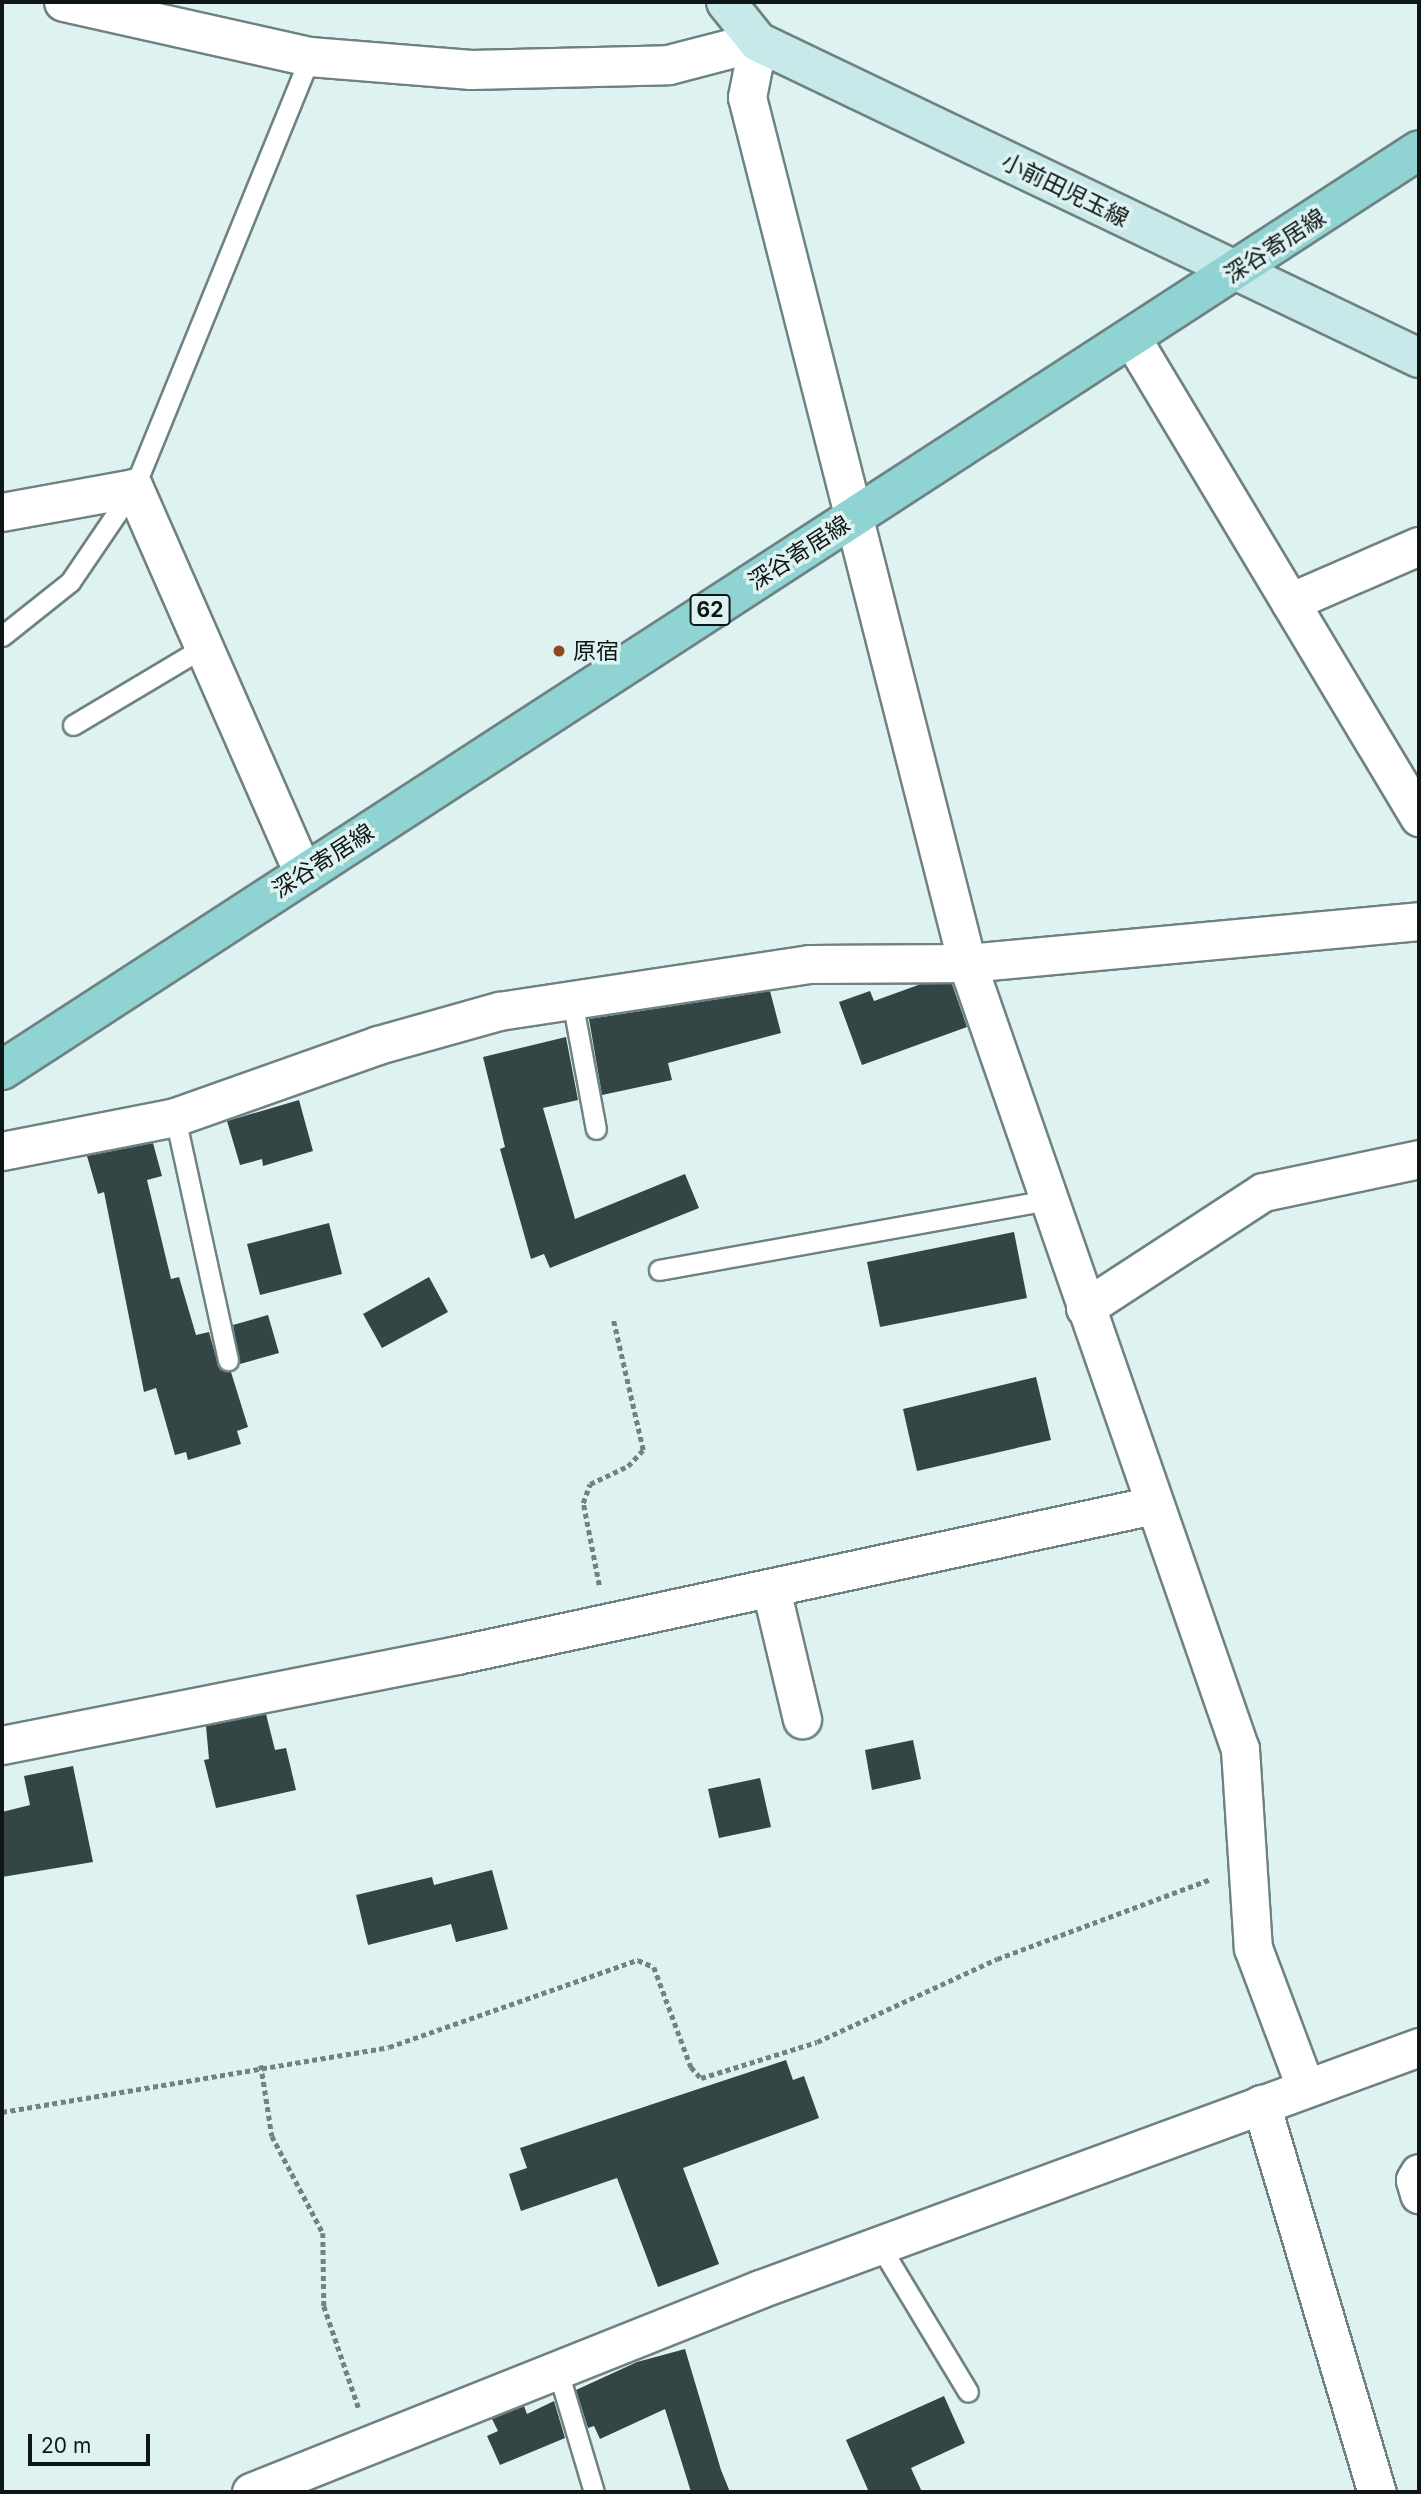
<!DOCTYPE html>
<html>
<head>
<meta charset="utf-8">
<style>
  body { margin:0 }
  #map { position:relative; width:1421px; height:2494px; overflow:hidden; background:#ddf2f1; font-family:Inter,"Noto Sans JP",sans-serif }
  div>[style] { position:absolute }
  .building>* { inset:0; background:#344545 }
  .path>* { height:4.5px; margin-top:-2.25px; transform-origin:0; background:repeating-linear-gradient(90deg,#738181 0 5px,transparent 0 8.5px) }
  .roads { filter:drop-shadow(2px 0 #6f8281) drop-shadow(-2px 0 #6f8281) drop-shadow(0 2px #6f8281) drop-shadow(0 -2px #6f8281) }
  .service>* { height:19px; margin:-9.5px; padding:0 9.5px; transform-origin:9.5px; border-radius:9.5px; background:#fff }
  .minor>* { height:37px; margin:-18.5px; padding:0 18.5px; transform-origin:18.5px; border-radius:18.5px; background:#fff }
  .tertiary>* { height:38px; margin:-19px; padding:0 19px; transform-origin:19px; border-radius:19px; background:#fff }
  .secondary>* { height:38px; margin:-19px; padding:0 19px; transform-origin:19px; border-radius:19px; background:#c7e9e9 }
  .primary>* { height:38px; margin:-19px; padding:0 19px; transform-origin:19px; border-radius:19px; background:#8fd3d3 }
  .dots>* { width:19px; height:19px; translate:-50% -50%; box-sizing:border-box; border:4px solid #ddf2f1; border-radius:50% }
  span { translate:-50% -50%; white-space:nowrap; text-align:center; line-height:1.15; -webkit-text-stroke:7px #ddf2f1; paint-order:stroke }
  .shield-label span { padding:2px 5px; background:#ddf2f1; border:2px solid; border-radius:5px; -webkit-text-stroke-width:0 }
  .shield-label { font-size:21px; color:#0f1616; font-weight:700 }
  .street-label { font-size:23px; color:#0f1616 }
  .poi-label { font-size:23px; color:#0f1616 }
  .left { translate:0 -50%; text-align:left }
  .frame { position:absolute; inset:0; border:4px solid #0f1616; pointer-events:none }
  .scale { position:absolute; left:28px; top:2434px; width:122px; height:32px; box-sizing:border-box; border:4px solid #0f1616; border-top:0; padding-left:9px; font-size:21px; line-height:24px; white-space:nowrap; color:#0f1616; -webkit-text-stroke:5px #ddf2f1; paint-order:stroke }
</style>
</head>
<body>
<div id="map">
  <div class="building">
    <div style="clip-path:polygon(921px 984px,952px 984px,967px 1027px,862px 1065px,839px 1002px,870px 991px,874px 1001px)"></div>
    <div style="clip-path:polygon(770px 991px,781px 1033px,668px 1063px,672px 1080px,602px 1095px,589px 1019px)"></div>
    <div style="clip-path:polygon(566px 1037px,578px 1100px,543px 1108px,575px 1219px,685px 1174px,699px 1208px,550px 1268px,544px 1254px,531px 1259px,500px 1149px,505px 1147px,483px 1057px)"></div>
    <div style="clip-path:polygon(299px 1100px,313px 1151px,263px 1166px,262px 1159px,240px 1165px,227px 1121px)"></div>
    <div style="clip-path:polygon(153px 1143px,162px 1176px,147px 1180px,171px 1279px,179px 1277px,196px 1335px,209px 1332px,219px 1368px,231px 1372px,248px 1427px,237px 1431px,241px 1444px,188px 1460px,186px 1452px,175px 1455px,156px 1388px,144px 1392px,104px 1192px,98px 1194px,87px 1156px)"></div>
    <div style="clip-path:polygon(329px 1223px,342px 1274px,260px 1295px,247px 1244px)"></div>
    <div style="clip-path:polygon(1014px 1232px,1027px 1298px,880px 1327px,867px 1262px)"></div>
    <div style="clip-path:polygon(429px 1277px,448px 1312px,382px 1348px,363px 1314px)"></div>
    <div style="clip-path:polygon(268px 1315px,279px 1353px,240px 1364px,233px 1325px)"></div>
    <div style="clip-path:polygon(1036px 1377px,1051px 1440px,917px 1471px,903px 1409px)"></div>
    <div style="clip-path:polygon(266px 1714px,275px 1750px,286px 1748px,296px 1790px,216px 1808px,204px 1760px,209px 1759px,206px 1726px)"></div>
    <div style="clip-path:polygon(913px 1740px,921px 1779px,872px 1790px,865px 1750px)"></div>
    <div style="clip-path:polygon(73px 1766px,93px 1862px,2px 1877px,2px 1812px,30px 1805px,24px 1776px)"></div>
    <div style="clip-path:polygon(760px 1778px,771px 1827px,719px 1838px,708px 1789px)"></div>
    <div style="clip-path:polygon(492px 1870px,508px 1929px,456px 1942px,451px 1924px,368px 1945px,356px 1895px,432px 1877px,434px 1885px)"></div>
    <div style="clip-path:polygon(786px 2060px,793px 2080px,804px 2076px,819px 2118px,683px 2168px,719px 2264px,658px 2287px,617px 2178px,521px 2211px,509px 2174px,527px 2168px,520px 2148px)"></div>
    <div style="clip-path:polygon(685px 2349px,721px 2470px,730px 2492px,691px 2492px,665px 2409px,600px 2439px,594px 2426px,588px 2428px,576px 2390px,637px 2362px)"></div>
    <div style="clip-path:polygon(944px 2396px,965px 2443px,911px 2468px,922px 2492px,869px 2492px,846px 2440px)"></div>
    <div style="clip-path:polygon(554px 2401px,565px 2438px,500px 2465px,487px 2436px,498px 2431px,492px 2419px,524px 2406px,527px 2414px)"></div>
  </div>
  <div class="path">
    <div style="left:599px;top:1585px;width:84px;rotate:-101deg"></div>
    <div style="left:583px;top:1503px;width:20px;rotate:-70deg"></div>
    <div style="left:590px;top:1484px;width:42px;rotate:-25.3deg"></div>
    <div style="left:628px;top:1466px;width:22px;rotate:-47deg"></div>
    <div style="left:643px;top:1450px;width:134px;rotate:-102.9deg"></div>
    <div style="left:261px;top:2065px;width:72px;rotate:81.2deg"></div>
    <div style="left:272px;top:2136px;width:110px;rotate:62.3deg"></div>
    <div style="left:323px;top:2233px;width:73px;rotate:89.2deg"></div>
    <div style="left:324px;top:2306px;width:109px;rotate:71.2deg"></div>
    <div style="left:2px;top:2112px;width:392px;rotate:-9.5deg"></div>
    <div style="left:389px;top:2047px;width:264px;rotate:-19.3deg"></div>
    <div style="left:638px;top:1960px;width:17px;rotate:24deg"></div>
    <div style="left:654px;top:1967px;width:107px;rotate:69.7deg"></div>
    <div style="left:691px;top:2067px;width:15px;rotate:48deg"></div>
    <div style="left:701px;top:2078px;width:121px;rotate:-17.2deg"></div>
    <div style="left:817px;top:2042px;width:198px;rotate:-24.8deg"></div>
    <div style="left:997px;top:1959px;width:228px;rotate:-20.5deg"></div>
  </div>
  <div class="roads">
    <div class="service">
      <div style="left:2px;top:636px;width:87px;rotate:-38.5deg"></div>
      <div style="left:70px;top:582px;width:114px;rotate:-55.8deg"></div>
      <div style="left:134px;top:488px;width:466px;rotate:-67.8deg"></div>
      <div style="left:73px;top:725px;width:152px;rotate:-30.8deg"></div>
      <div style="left:572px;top:1000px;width:131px;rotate:79.5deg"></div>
      <div style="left:175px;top:1117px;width:249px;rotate:77.7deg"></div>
      <div style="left:659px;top:1270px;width:395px;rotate:-10.2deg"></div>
      <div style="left:880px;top:2246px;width:170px;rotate:58.9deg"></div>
      <div style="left:557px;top:2368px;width:129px;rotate:73.4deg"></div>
    </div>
    <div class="minor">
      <div style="left:758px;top:42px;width:56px;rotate:101.3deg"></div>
      <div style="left:747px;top:97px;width:894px;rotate:75.75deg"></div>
      <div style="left:967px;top:963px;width:832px;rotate:70.85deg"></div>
      <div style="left:1240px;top:1749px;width:199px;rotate:86.3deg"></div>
      <div style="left:1253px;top:1948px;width:147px;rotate:69.4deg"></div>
      <div style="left:1131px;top:337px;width:560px;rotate:59.04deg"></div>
      <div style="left:2px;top:512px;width:134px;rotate:-10.3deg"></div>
      <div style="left:134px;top:488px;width:420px;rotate:66.3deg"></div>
      <div style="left:1290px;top:602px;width:141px;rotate:-23.5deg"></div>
      <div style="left:2px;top:1151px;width:176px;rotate:-11.1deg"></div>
      <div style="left:175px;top:1117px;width:215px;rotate:-19.5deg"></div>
      <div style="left:378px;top:1045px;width:126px;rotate:-15.7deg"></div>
      <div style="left:499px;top:1011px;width:314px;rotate:-8.6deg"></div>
      <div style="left:809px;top:964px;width:158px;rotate:-0.4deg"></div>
      <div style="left:967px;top:963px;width:454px;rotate:-5.3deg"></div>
      <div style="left:1085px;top:1308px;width:212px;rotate:-33.1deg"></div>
      <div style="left:1263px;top:1192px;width:159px;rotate:-11.9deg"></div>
      <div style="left:771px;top:1589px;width:134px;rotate:76.6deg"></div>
      <div style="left:2px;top:1745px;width:464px;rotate:-11.2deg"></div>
      <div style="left:457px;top:1655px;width:713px;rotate:-12.15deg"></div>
      <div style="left:1261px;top:2104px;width:405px;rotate:73.4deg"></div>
      <div style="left:1419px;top:2173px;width:8px;rotate:120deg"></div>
      <div style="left:1415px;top:2180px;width:15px;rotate:74deg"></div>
      <div style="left:251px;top:2492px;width:548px;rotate:-21.74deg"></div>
      <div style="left:760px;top:2289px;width:702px;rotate:-20.16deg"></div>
    </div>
    <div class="tertiary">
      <div style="left:64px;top:2px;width:252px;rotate:12.6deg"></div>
      <div style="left:310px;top:57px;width:162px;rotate:4.6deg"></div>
      <div style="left:471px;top:70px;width:198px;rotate:-1.4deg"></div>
      <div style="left:669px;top:65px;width:92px;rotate:-14.5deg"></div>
    </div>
    <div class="secondary">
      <div style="left:726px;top:2px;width:51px;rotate:51.3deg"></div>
      <div style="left:758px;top:42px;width:733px;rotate:25.55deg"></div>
    </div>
    <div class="primary">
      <div style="left:2px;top:1070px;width:1689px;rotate:-32.99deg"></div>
    </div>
  </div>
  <div class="dots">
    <div style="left:559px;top:651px;background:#8e4723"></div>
  </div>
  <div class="shield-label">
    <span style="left:710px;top:610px">62</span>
  </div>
  <div class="street-label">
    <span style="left:1065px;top:190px;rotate:26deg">小前田児玉線</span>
    <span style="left:1275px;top:246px;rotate:-33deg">深谷寄居線</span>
    <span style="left:799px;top:553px;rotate:-33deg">深谷寄居線</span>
    <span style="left:323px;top:861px;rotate:-33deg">深谷寄居線</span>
  </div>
  <div class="poi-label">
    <span class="left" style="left:573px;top:651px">原宿</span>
  </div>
  <div class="frame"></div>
  <div class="scale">20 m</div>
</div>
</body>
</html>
